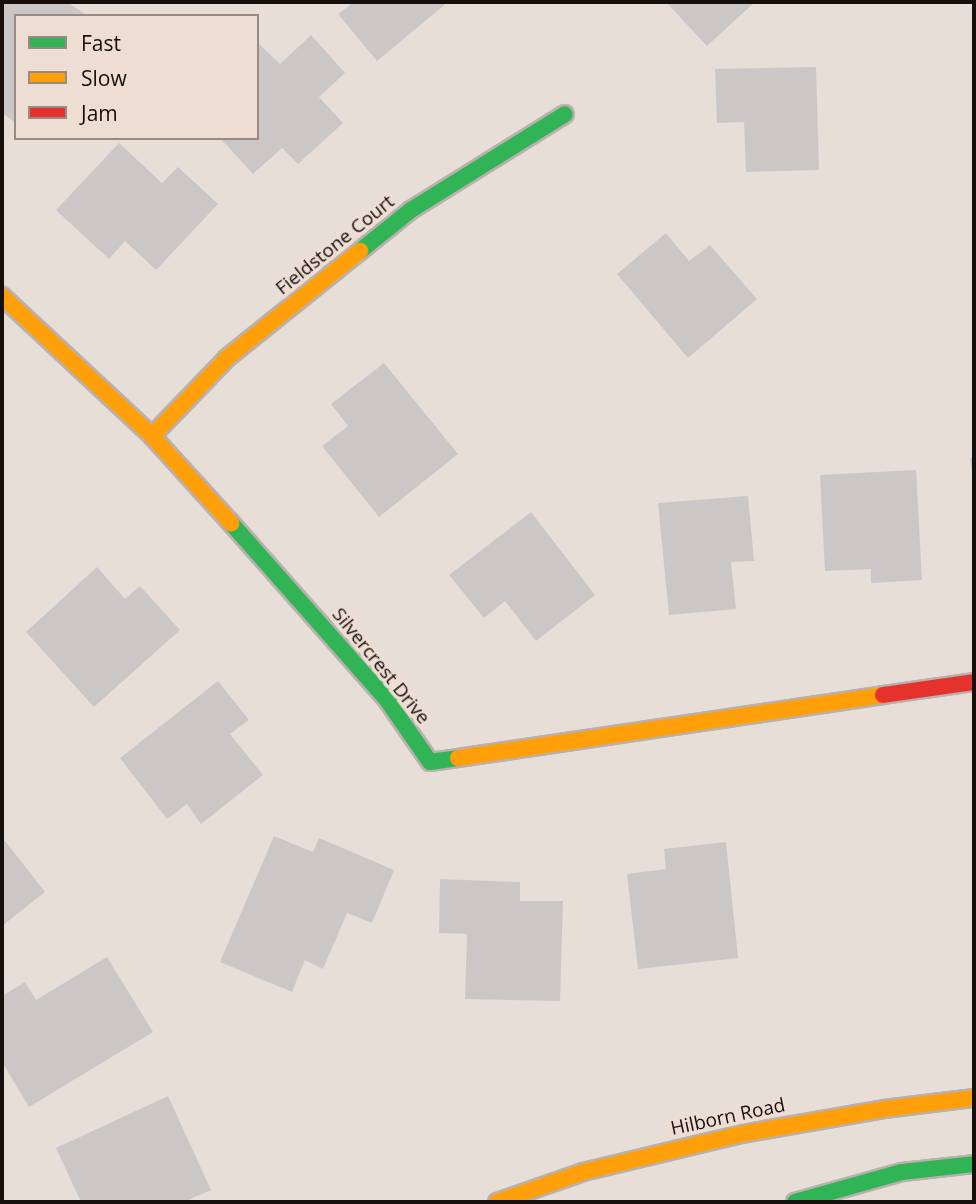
<!DOCTYPE html>
<html>
<head>
<meta charset="utf-8">
<style>
  body { margin:0 }
  #map { position:relative; width:976px; height:1204px; overflow:hidden; background:#e8ded8; font-family:"Open Sans",sans-serif }
  div>[style] { position:absolute }
  .building>* { inset:0; background:#ccc7c7 }
  .roads { filter:drop-shadow(2px 0 #b9b1ad) drop-shadow(-2px 0 #b9b1ad) drop-shadow(0 2px #b9b1ad) drop-shadow(0 -2px #b9b1ad) }
  .fast>* { height:16px; margin:-8px; padding:0 8px; transform-origin:8px; border-radius:8px; background:#30b455 }
  .slow>* { height:16px; margin:-8px; padding:0 8px; transform-origin:8px; border-radius:8px; background:#ff9f0a }
  .jam>* { height:16px; margin:-8px; padding:0 8px; transform-origin:8px; border-radius:8px; background:#e5322d }
  span { translate:-50% -50%; white-space:nowrap; text-align:center; line-height:1.15; -webkit-text-stroke:7px #eeddd2; paint-order:stroke }
  .street-label { font-size:19px; color:#16100d }
  .frame { position:absolute; inset:0; border:4px solid #16100d; pointer-events:none }
  .legend { position:absolute; left:14px; top:14px; width:245px; height:126px; box-sizing:border-box; background:#eeddd2; border:2px solid #988b83; margin:0; padding:9px 12px; list-style:none; font-size:21px; color:#16100d }
  .legend li { display:flex; align-items:center; gap:14px; height:35px }
  .legend b { width:35px; border:2px solid #988b83 }
</style>
</head>
<body>
<div id="map">
  <div class="building">
    <div style="clip-path:polygon(4px 2px,67px 2px,85px 14px,16px 16px,16px 123px,2px 113px,2px 6px)"></div>
    <div style="clip-path:polygon(354px 2px,448px 2px,377px 61px,338px 14px)"></div>
    <div style="clip-path:polygon(666px 2px,755px 2px,707px 46px)"></div>
    <div style="clip-path:polygon(311px 35px,345px 73px,319px 97px,343px 123px,298px 164px,282px 148px,253px 174px,220px 138px,257px 138px,257px 42px,280px 64px)"></div>
    <div style="clip-path:polygon(816px 67px,819px 170px,746px 172px,744px 122px,717px 123px,715px 69px)"></div>
    <div style="clip-path:polygon(119px 143px,162px 183px,178px 167px,218px 204px,156px 270px,125px 241px,109px 259px,56px 210px)"></div>
    <div style="clip-path:polygon(666px 233px,689px 261px,710px 245px,757px 299px,688px 358px,617px 274px)"></div>
    <div style="clip-path:polygon(384px 363px,458px 454px,379px 517px,322px 446px,348px 426px,331px 404px)"></div>
    <div style="clip-path:polygon(974px 457px,974px 481px,973px 481px,970px 458px)"></div>
    <div style="clip-path:polygon(916px 470px,922px 580px,871px 583px,871px 569px,825px 571px,820px 475px)"></div>
    <div style="clip-path:polygon(748px 496px,754px 561px,731px 562px,736px 609px,669px 615px,658px 503px)"></div>
    <div style="clip-path:polygon(531px 512px,595px 595px,536px 641px,505px 601px,484px 618px,449px 575px)"></div>
    <div style="clip-path:polygon(97px 567px,125px 599px,140px 586px,180px 630px,94px 707px,26px 632px)"></div>
    <div style="clip-path:polygon(218px 681px,249px 720px,230px 734px,263px 775px,201px 824px,187px 804px,167px 819px,120px 758px)"></div>
    <div style="clip-path:polygon(274px 836px,313px 852px,319px 838px,394px 870px,372px 923px,347px 913px,323px 969px,305px 960px,292px 992px,220px 962px)"></div>
    <div style="clip-path:polygon(2px 837px,45px 892px,2px 926px)"></div>
    <div style="clip-path:polygon(726px 842px,738px 958px,638px 969px,627px 874px,666px 869px,664px 849px)"></div>
    <div style="clip-path:polygon(440px 879px,520px 882px,520px 901px,563px 901px,560px 1001px,465px 999px,467px 934px,439px 933px)"></div>
    <div style="clip-path:polygon(107px 957px,153px 1032px,29px 1107px,2px 1062px,2px 996px,25px 982px,36px 1000px)"></div>
    <div style="clip-path:polygon(168px 1096px,211px 1190px,184px 1202px,81px 1202px,56px 1148px)"></div>
  </div>
  <div class="roads">
    <div class="fast">
      <div style="left:360px;top:251px;width:65px;rotate:-38.8deg"></div>
      <div style="left:411px;top:210px;width:181px;rotate:-31.9deg"></div>
      <div style="left:231px;top:523px;width:236px;rotate:48.6deg"></div>
      <div style="left:387px;top:700px;width:75px;rotate:55.3deg"></div>
      <div style="left:430px;top:762px;width:28px;rotate:-8deg"></div>
      <div style="left:795px;top:1202px;width:111px;rotate:-15.7deg"></div>
      <div style="left:902px;top:1172px;width:72px;rotate:-6.3deg"></div>
    </div>
    <div class="slow">
      <div style="left:2px;top:296px;width:205px;rotate:43deg"></div>
      <div style="left:152px;top:436px;width:118px;rotate:47.8deg"></div>
      <div style="left:152px;top:436px;width:108px;rotate:-46.1deg"></div>
      <div style="left:227px;top:358px;width:171px;rotate:-38.8deg"></div>
      <div style="left:458px;top:758px;width:430px;rotate:-8.4deg"></div>
      <div style="left:497px;top:1202px;width:91px;rotate:-19.2deg"></div>
      <div style="left:583px;top:1172px;width:163px;rotate:-13.5deg"></div>
      <div style="left:741px;top:1134px;width:145px;rotate:-9.9deg"></div>
      <div style="left:884px;top:1109px;width:91px;rotate:-7deg"></div>
    </div>
    <div class="jam">
      <div style="left:883px;top:695px;width:92px;rotate:-8.1deg"></div>
    </div>
  </div>
  <div class="street-label">
    <span style="left:335px;top:245px;rotate:-39deg">Fieldstone Court</span>
    <span style="left:381px;top:666px;rotate:51deg">Silvercrest Drive</span>
    <span style="left:728px;top:1117px;rotate:-12deg">Hilborn Road</span>
  </div>
  <div class="frame"></div>
  <ul class="legend">
  <li><b style="height:9px;background:#30b455"></b>Fast</li>
  <li><b style="height:9px;background:#ff9f0a"></b>Slow</li>
  <li><b style="height:9px;background:#e5322d"></b>Jam</li>
  </ul>
</div>
</body>
</html>
